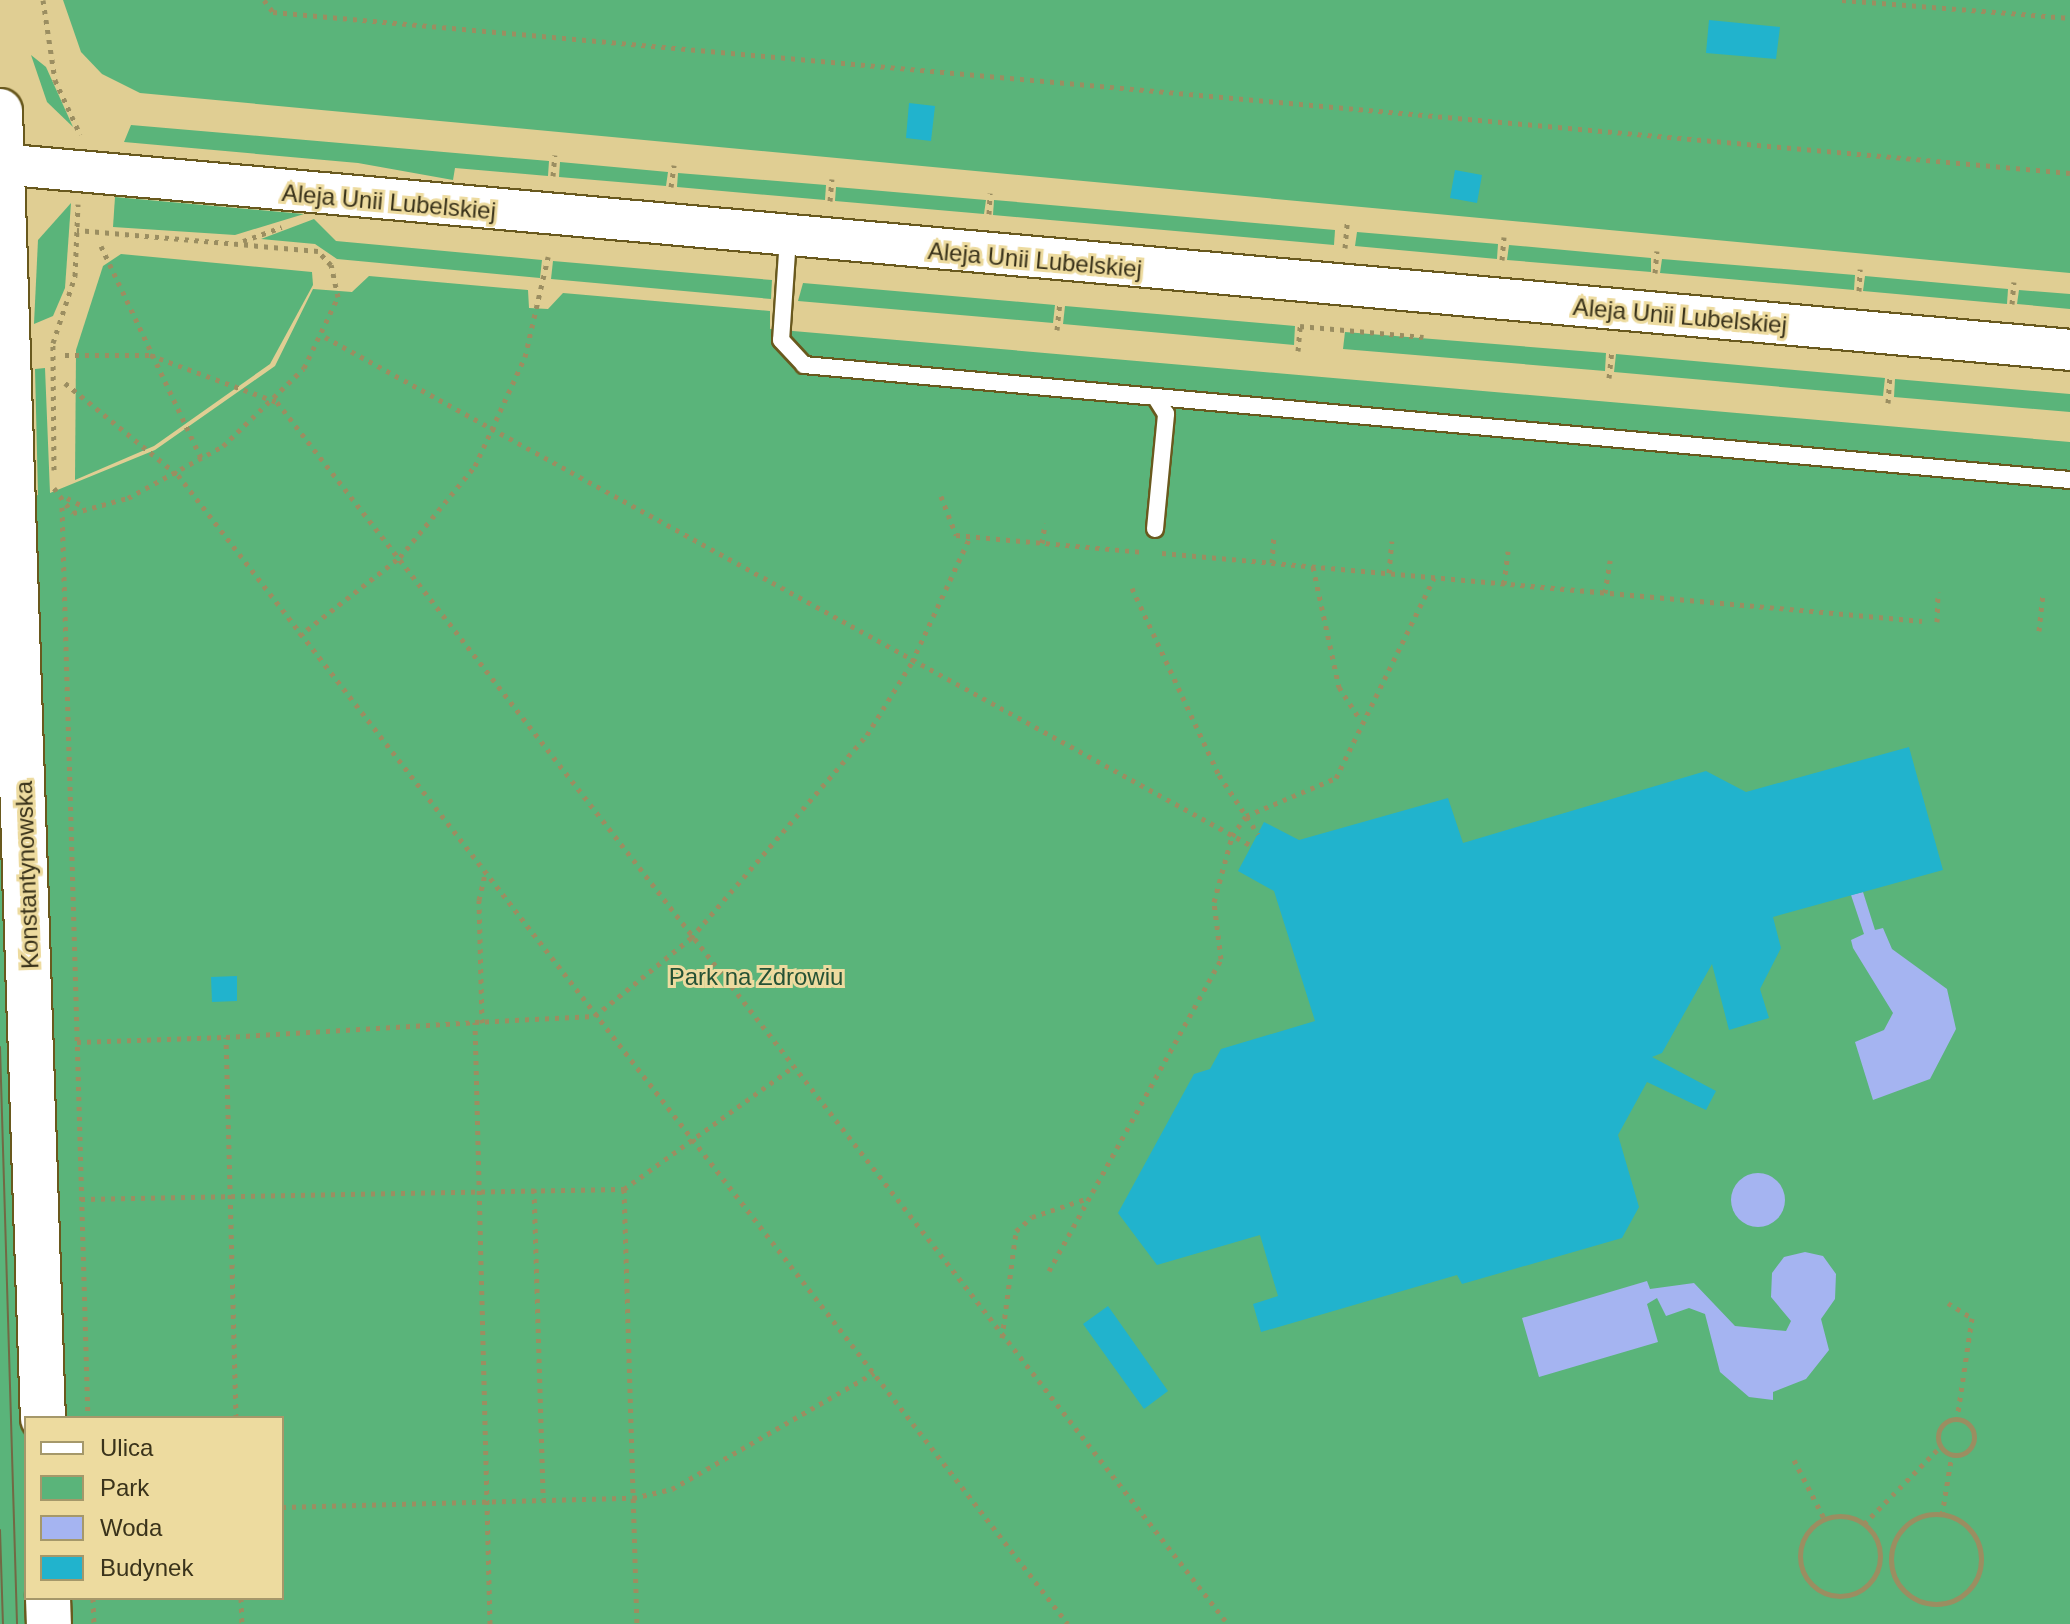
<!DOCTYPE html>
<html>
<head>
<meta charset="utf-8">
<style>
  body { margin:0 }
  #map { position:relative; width:2070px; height:1624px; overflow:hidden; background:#e0ce93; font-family:Helvetica,sans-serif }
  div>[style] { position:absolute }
  .green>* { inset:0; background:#5ab47a }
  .water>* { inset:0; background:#a5b4f1 }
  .round { border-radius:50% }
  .building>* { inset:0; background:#21b3cd }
  .path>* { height:5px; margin-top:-2.5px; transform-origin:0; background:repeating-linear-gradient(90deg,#9b8e61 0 4px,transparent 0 10px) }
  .path>.ring { margin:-2.5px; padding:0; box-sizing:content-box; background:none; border:5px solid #9b8e61; border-radius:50% }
  .roads { filter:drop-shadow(2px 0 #69591e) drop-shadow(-2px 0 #69591e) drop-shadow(0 2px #69591e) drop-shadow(0 -2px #69591e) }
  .service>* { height:16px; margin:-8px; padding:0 8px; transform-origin:8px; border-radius:8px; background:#fff }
  .tertiary>* { height:40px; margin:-20px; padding:0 20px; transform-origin:20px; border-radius:20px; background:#fff }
  .secondary>* { height:44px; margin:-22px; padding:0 22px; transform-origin:22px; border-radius:22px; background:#fff }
  .tram>* { height:2px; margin:-1px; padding:0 1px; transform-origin:1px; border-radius:1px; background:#736844 }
  span { translate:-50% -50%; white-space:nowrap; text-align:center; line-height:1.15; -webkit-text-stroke:6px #eddb9f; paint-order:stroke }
  .street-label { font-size:24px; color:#3a331b }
  .park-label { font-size:24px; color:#255235 }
  .legend { position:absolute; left:24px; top:1416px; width:260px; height:184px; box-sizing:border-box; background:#eddb9f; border:2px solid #a5986a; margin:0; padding:10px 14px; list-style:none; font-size:24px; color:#3a331b }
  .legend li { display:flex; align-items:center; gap:16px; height:40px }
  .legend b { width:40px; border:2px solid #a5986a }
</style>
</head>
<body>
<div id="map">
  <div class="green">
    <div style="clip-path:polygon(63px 0,2070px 0,2070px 273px,140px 93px,102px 74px,81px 52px)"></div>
    <div style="clip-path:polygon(31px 55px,46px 67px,73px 127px,47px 102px)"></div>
    <div style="clip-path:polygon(131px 125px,549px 161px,548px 176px,455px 168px,453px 180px,358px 163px,124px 142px)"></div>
    <div style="clip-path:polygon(560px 162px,668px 172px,666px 186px,559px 177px)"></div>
    <div style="clip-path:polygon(678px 173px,826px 185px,825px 200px,677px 187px)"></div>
    <div style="clip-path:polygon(836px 187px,986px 200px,984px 214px,835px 201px)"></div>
    <div style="clip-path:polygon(115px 197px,304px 214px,235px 235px,113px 227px)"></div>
    <div style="clip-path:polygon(994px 200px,1335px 230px,1334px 245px,993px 215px)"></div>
    <div style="clip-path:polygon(71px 203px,65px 288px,53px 316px,34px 324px,38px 240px)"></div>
    <div style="clip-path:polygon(314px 219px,336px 241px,542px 260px,540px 278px,337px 259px,315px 244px,261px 239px)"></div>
    <div style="clip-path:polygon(1357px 232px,1498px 244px,1497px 259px,1355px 246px)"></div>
    <div style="clip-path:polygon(1509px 245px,1651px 258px,1651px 272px,1507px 260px)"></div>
    <div style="clip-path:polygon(121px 254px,312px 272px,313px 285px,270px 364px,154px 446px,75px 480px,76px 350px,103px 266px)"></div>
    <div style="clip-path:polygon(1662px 259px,1855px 275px,1854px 290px,1660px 273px)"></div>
    <div style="clip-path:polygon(553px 261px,772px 280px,771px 299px,551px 279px)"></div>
    <div style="clip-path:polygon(evenodd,369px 276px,528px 290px,529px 308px,548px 309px,563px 293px,770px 311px,770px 329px,2070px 442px,2070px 1624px,0 1624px,0 505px,38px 495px,35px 369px,45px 368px,50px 493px,155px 450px,275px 366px,313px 289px,352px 292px,369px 276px,26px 1418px,282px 1418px,282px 1598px,26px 1598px,26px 1418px)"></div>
    <div style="clip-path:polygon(1865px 276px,2008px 289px,2007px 304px,1863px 291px)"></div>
    <div style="clip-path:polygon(803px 283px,1055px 305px,1053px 323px,798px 301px)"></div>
    <div style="clip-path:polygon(2019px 290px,2070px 294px,2070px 309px,2017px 304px)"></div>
    <div style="clip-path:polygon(1065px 306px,1295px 326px,1294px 345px,1063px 324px)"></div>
    <div style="clip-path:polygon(1345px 332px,1606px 353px,1605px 371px,1343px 349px)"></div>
    <div style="clip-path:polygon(1616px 354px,1885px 378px,1883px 396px,1614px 372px)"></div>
    <div style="clip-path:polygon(1895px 379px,2070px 394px,2070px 412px,1894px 397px)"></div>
  </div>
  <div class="water">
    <div style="clip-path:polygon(1863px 892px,1875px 930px,1883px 928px,1892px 949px,1947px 989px,1956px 1029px,1930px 1079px,1873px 1100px,1855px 1042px,1884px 1030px,1893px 1013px,1853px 948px,1851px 940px,1864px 934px,1851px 895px)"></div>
    <div class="round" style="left:1731px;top:1173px;width:54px;height:54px"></div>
    <div style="clip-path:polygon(1805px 1252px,1823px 1256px,1836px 1274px,1835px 1299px,1821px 1319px,1829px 1350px,1806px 1379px,1773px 1392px,1773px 1400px,1749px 1397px,1720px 1372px,1705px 1314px,1689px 1308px,1666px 1316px,1657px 1298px,1647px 1304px,1658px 1342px,1539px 1377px,1522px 1318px,1647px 1281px,1650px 1289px,1694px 1283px,1735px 1326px,1786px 1331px,1791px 1321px,1771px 1297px,1772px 1273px,1784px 1257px)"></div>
  </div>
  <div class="building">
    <div style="clip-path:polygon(1709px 20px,1780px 27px,1776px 59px,1706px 53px)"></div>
    <div style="clip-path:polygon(909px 103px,935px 106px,931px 141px,906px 138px)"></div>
    <div style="clip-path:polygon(1455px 170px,1482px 175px,1477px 203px,1450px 198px)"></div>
    <div style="clip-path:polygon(1909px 747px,1943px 870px,1773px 917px,1781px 948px,1760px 989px,1769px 1018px,1729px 1030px,1712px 964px,1662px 1053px,1652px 1057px,1716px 1091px,1706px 1110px,1647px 1082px,1618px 1135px,1639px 1207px,1622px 1238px,1462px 1284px,1457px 1275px,1261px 1332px,1253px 1304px,1278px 1296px,1260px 1235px,1157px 1265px,1118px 1213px,1194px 1074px,1210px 1069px,1221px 1049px,1315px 1021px,1274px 891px,1238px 871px,1264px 822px,1299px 840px,1448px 798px,1463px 843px,1706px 771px,1746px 792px)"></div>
    <div style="clip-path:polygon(237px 976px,237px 1001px,212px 1002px,211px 977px)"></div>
    <div style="clip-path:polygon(1108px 1306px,1168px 1391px,1144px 1409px,1083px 1324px)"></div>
  </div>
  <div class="path">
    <div style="left:43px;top:0;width:81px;rotate:81.5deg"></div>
    <div style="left:55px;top:80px;width:60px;rotate:65.2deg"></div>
    <div style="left:264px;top:0;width:15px;rotate:53deg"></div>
    <div style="left:273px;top:12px;width:1804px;rotate:5.12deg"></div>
    <div style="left:1842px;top:0;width:229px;rotate:4.5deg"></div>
    <div style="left:553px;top:176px;width:21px;rotate:-85deg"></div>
    <div style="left:671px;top:187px;width:22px;rotate:-82deg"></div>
    <div style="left:830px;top:201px;width:22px;rotate:-85deg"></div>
    <div style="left:989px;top:214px;width:21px;rotate:-87deg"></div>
    <div style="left:243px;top:241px;width:41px;rotate:-19.7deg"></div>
    <div style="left:101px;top:246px;width:237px;rotate:64.7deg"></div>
    <div style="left:1345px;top:248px;width:25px;rotate:-85deg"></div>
    <div style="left:1502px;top:260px;width:23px;rotate:-85deg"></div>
    <div style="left:1655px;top:273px;width:22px;rotate:-85deg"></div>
    <div style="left:1859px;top:291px;width:22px;rotate:-87deg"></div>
    <div style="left:2012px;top:304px;width:22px;rotate:-85deg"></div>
    <div style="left:1057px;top:330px;width:28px;rotate:-84deg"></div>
    <div style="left:325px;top:337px;width:1058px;rotate:28.77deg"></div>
    <div style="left:1298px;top:351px;width:25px;rotate:-85deg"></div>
    <div style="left:1300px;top:326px;width:124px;rotate:5.1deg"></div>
    <div style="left:65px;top:355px;width:85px"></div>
    <div style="left:150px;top:355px;width:135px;rotate:20.3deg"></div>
    <div style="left:277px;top:402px;width:1548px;rotate:52.11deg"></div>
    <div style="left:1609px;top:378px;width:28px;rotate:-84deg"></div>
    <div style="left:65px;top:383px;width:146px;rotate:39.2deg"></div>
    <div style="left:178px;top:475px;width:1453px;rotate:52.24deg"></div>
    <div style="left:1888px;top:403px;width:28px;rotate:-86deg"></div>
    <div style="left:54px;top:470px;width:127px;rotate:-90.5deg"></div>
    <div style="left:53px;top:343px;width:71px;rotate:-71.8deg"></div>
    <div style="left:75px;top:276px;width:72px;rotate:-87.6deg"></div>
    <div style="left:54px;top:488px;width:31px;rotate:53deg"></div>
    <div style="left:73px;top:513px;width:57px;rotate:-15.3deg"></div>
    <div style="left:128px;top:498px;width:108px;rotate:-28.7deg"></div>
    <div style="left:223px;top:446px;width:112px;rotate:-43.9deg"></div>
    <div style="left:304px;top:368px;width:79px;rotate:-64.4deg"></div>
    <div style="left:338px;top:297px;width:33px;rotate:-102deg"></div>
    <div style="left:331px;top:265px;width:19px;rotate:-133deg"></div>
    <div style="left:318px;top:251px;width:242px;rotate:-175deg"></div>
    <div style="left:941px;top:496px;width:42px;rotate:69deg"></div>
    <div style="left:956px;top:535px;width:189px;rotate:5.2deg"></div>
    <div style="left:67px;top:498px;width:16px;rotate:27deg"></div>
    <div style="left:62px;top:507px;width:911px;rotate:88.37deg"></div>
    <div style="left:1042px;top:543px;width:20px;rotate:-81deg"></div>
    <div style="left:1162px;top:553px;width:763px;rotate:5.11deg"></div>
    <div style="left:1272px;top:563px;width:28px;rotate:-86deg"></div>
    <div style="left:1313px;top:567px;width:123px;rotate:77.8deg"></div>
    <div style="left:1339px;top:687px;width:37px;rotate:57deg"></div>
    <div style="left:1389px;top:573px;width:32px;rotate:-85deg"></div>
    <div style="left:1504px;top:584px;width:33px;rotate:-83deg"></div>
    <div style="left:1132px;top:588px;width:206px;rotate:65.1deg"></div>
    <div style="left:1219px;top:775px;width:71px;rotate:56.5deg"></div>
    <div style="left:1605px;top:593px;width:33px;rotate:-81deg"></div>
    <div style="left:1937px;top:622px;width:30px;rotate:-88deg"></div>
    <div style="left:2039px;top:631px;width:38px;rotate:-84deg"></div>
    <div style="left:299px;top:636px;width:128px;rotate:-38deg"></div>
    <div style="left:400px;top:557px;width:118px;rotate:-50.5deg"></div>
    <div style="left:475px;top:466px;width:120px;rotate:-65.4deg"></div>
    <div style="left:525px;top:357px;width:103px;rotate:-77deg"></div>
    <div style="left:482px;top:1023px;width:123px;rotate:-91.4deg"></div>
    <div style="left:479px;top:900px;width:28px;rotate:-77deg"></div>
    <div style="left:77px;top:1042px;width:149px;rotate:-1.9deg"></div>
    <div style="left:534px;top:1189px;width:312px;rotate:88.3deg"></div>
    <div style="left:624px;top:1189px;width:208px;rotate:-35.8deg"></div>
    <div style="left:81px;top:1199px;width:543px;rotate:-1.06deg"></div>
    <div style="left:624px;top:1189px;width:435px;rotate:88.3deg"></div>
    <div style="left:1049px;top:1271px;width:356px;rotate:-61.1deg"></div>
    <div style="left:1221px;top:959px;width:57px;rotate:-97deg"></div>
    <div style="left:1214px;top:902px;width:68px;rotate:-74.7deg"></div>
    <div style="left:1232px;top:836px;width:24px;rotate:-55deg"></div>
    <div style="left:1246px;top:816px;width:98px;rotate:-22.9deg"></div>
    <div style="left:1336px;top:778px;width:223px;rotate:-63.9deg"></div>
    <div style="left:1948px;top:1303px;width:28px;rotate:32deg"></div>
    <div style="left:1972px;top:1318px;width:102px;rotate:98.4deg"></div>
    <div style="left:1002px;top:1338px;width:108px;rotate:-82.5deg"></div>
    <div style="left:1016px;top:1231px;width:21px;rotate:-41deg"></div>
    <div style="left:1032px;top:1217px;width:59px;rotate:-18.7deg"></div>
    <div style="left:236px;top:1418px;width:381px;rotate:-91.5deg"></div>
    <div style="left:226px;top:1037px;width:249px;rotate:-3.4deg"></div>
    <div class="ring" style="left:1938px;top:1419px;width:31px;height:31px"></div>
    <div style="left:1794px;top:1460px;width:65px;rotate:62.7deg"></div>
    <div style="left:282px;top:1507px;width:351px;rotate:-1.5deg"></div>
    <div style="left:633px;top:1498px;width:40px;rotate:-13deg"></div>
    <div style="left:672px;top:1489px;width:233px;rotate:-29.9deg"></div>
    <div class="ring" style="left:1891px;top:1514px;width:85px;height:85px"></div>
    <div style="left:1942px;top:1515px;width:62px;rotate:-80.7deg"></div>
    <div class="ring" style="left:1800px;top:1516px;width:75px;height:75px"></div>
    <div style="left:1864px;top:1524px;width:110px;rotate:-45.4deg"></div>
    <div style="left:93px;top:1598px;width:26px;rotate:88deg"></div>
    <div style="left:241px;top:1598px;width:26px;rotate:88deg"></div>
    <div style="left:490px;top:1624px;width:602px;rotate:-91.43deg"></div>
    <div style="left:475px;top:1022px;width:120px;rotate:-2.9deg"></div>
    <div style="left:595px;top:1016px;width:124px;rotate:-39.1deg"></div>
    <div style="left:691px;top:938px;width:269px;rotate:-49.1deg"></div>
    <div style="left:867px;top:735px;width:86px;rotate:-58.3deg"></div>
    <div style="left:912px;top:662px;width:138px;rotate:-65.1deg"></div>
  </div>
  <div class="roads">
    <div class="service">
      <div style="left:788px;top:238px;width:102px;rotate:93.9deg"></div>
      <div style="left:781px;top:340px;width:34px;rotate:47deg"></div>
      <div style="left:804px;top:365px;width:1271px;rotate:5.19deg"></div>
      <div style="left:1155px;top:529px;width:116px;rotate:-84.5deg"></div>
      <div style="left:1166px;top:414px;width:19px;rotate:-122deg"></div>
    </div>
    <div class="tertiary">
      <div style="left:0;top:164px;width:2078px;rotate:5.13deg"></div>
    </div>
    <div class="secondary">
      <div style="left:0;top:111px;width:1308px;rotate:88.12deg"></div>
      <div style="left:48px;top:1598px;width:26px;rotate:88deg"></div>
    </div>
  </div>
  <div class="tram">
    <div style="left:0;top:1047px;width:577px;rotate:88.31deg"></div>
    <div style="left:0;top:1530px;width:94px;rotate:88.2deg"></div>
  </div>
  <div class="street-label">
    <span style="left:389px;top:202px;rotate:5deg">Aleja Unii Lubelskiej</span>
    <span style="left:1035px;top:260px;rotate:5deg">Aleja Unii Lubelskiej</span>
    <span style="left:1680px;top:316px;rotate:5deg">Aleja Unii Lubelskiej</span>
    <span style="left:27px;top:875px;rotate:-92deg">Konstantynowska</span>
  </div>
  <div class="park-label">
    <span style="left:756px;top:977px">Park na Zdrowiu</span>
  </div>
  <ul class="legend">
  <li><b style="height:10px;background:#fff"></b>Ulica</li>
  <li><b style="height:22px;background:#5ab47a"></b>Park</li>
  <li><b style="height:22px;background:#a5b4f1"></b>Woda</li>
  <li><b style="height:22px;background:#21b3cd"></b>Budynek</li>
  </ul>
</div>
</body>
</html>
